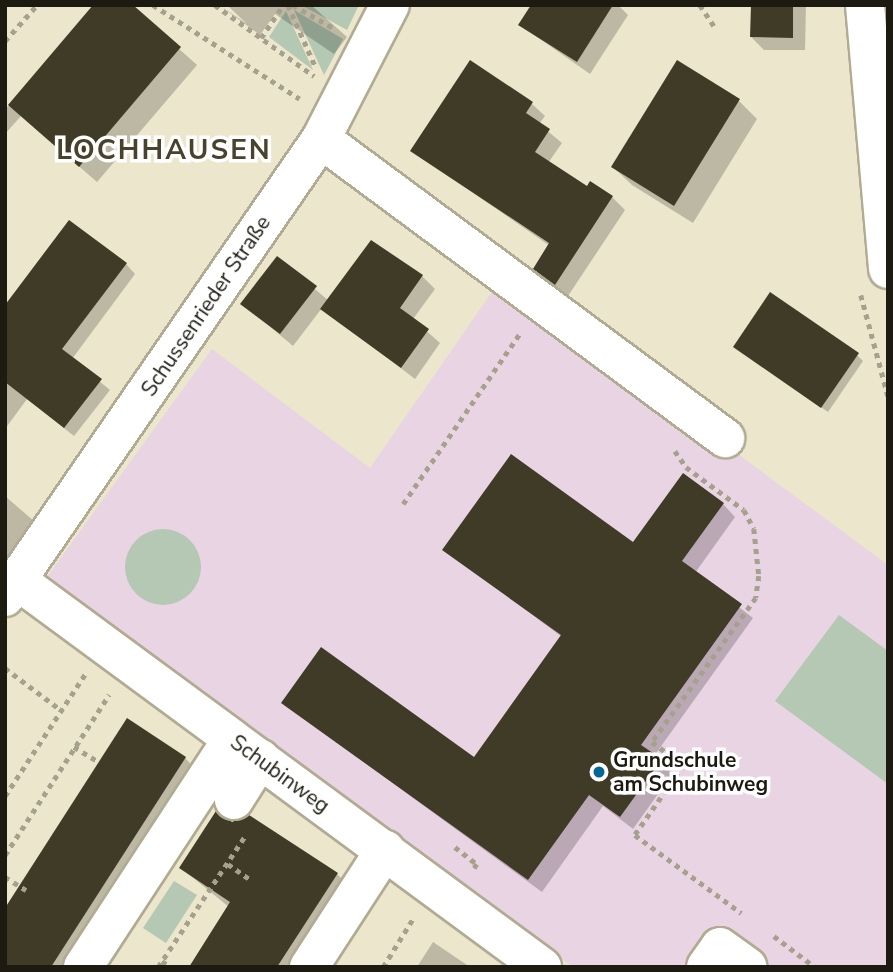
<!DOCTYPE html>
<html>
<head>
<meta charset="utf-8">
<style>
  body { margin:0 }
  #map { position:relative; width:893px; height:972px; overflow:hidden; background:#ebe6cc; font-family:"Nunito Sans",sans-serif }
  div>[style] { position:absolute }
  .education>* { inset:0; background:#e9d4e3 }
  .green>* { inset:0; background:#b4c8b3 }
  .round { border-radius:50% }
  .shadow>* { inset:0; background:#0003 }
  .building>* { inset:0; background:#3f3b26 }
  .path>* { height:4.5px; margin-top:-2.25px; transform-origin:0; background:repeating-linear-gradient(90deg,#a5a18d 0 5px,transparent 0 10px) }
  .roads { filter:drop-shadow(2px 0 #b0ab92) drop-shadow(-2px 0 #b0ab92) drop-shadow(0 2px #b0ab92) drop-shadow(0 -2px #b0ab92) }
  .minor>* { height:38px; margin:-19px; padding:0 19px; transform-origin:19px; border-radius:19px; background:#fff }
  .major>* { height:38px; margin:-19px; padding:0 19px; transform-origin:19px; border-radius:19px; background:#fff }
  .dots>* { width:19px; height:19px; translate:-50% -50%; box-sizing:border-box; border:4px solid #fff; border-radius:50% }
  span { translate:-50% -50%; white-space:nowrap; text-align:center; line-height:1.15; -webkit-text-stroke:7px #fff; paint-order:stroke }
  .street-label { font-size:21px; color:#1c1a11 }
  .poi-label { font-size:21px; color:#1c1a11; font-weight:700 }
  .left { translate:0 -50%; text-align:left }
  .district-label { font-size:28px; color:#47432d; font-weight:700; letter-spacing:2px }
  .frame { position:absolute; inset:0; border:7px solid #1c1a11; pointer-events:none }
</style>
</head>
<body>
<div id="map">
  <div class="education">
    <div style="clip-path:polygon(501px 279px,888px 565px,888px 967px,573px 967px,47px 577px,212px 349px,370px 468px)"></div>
  </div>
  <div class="green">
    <div style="clip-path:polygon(301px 5px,359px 5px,347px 30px)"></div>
    <div style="clip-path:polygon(294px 10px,343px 39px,324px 75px)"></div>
    <div style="clip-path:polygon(286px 11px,313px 70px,269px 37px)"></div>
    <div class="round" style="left:125px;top:529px;width:76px;height:76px"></div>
    <div style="clip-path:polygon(839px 615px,888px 651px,888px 784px,775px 701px)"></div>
    <div style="clip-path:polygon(174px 881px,197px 895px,166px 943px,143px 928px)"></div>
  </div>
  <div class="shadow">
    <div style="clip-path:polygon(95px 5px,130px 5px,197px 65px,97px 182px,21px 116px,5px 134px,5px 105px,8px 107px)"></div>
    <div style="clip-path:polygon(219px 5px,247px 24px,227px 5px,311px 5px,347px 37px,334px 54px,275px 14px,260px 35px)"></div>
    <div style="clip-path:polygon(533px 5px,618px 5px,628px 15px,590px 74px,520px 25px)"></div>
    <div style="clip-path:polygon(752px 5px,806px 5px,805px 50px,764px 50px,751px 37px)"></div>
    <div style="clip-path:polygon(739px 101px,757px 119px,693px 223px,632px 185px,613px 167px)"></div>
    <div style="clip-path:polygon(532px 104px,545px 116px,539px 124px,562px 143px,548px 163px,587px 188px,612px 197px,625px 210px,568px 296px,535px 268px,550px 246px,413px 151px)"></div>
    <div style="clip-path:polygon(278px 258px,329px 301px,422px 276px,435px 289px,413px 319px,440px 343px,415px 379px,322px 308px,293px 346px,243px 304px)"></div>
    <div style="clip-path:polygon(126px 264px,135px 274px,72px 359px,110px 390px,74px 436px,27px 399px,5px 429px,5px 308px)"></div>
    <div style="clip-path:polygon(741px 352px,857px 355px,863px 361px,828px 412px)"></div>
    <div style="clip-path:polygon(5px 496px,35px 522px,5px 572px)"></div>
    <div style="clip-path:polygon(723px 504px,735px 517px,695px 573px,753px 618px,654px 756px,673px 773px,633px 829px,603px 806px,542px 892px,283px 703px,474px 759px,562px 637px,445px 550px,634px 544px)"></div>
    <div style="clip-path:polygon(185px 758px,208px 782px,89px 967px,5px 967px)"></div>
    <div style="clip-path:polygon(232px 824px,337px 874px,359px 896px,313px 967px,191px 967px,229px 907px,181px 868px)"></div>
    <div style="clip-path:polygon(433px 942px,470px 967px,417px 967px)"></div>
  </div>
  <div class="building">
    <div style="clip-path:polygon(93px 5px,133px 5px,181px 47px,79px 167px,8px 105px)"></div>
    <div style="clip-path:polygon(531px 5px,613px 5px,577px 62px,518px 25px)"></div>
    <div style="clip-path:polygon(751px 5px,793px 5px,793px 38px,750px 37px)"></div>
    <div style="clip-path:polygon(470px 60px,533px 102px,526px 113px,550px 129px,535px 152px,587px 186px,590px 181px,613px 196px,555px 285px,533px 269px,549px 243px,410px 151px)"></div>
    <div style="clip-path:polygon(677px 60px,740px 99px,674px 206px,611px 167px)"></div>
    <div style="clip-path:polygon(69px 220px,127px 263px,62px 349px,102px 379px,64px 428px,5px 382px,5px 305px)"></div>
    <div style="clip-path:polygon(371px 240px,423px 275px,400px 308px,429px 329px,401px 368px,320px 309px)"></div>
    <div style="clip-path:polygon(277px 256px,317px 286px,280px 334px,240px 304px)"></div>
    <div style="clip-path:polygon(770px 292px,859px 353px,821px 408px,733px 347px)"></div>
    <div style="clip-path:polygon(511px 454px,633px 542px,683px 473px,724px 503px,682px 561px,742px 604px,641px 745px,662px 759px,620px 817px,589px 795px,528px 880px,281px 703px,321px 647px,474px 757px,561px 635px,442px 550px)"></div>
    <div style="clip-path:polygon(127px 718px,186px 757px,51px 967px,5px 967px,5px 908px)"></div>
    <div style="clip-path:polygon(216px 811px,232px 822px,249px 815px,338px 873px,277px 967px,189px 967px,230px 902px,179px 868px)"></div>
  </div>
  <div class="path">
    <div style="left:153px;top:5px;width:174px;rotate:32.6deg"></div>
    <div style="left:215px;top:5px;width:122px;rotate:35.6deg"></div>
    <div style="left:288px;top:5px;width:69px;rotate:66deg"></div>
    <div style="left:293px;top:5px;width:48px;rotate:29.7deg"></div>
    <div style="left:700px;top:5px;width:27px;rotate:56deg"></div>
    <div style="left:261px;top:38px;width:40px;rotate:-56deg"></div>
    <div style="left:5px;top:41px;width:48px;rotate:-48.4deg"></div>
    <div style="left:861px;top:295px;width:105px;rotate:75deg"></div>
    <div style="left:675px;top:451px;width:19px;rotate:55deg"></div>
    <div style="left:686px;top:467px;width:72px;rotate:36.6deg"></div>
    <div style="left:744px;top:510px;width:21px;rotate:62deg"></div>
    <div style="left:754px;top:529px;width:47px;rotate:83.9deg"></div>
    <div style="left:759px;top:576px;width:22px;rotate:98deg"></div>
    <div style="left:756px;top:598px;width:178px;rotate:125.8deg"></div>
    <div style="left:652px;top:742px;width:39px;rotate:36deg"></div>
    <div style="left:684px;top:765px;width:85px;rotate:125deg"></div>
    <div style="left:635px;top:835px;width:132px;rotate:36.3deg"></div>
    <div style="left:403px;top:504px;width:207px;rotate:-55.6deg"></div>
    <div style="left:5px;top:668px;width:70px;rotate:36.9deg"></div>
    <div style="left:74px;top:747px;width:29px;rotate:31deg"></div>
    <div style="left:5px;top:796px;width:146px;rotate:-56.7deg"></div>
    <div style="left:455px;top:847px;width:28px;rotate:38deg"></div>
    <div style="left:477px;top:864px;width:9px;rotate:122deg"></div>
    <div style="left:5px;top:855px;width:191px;rotate:-57deg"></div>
    <div style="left:228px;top:864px;width:28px;rotate:35deg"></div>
    <div style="left:5px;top:877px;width:25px;rotate:32deg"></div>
    <div style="left:774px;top:936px;width:51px;rotate:37.1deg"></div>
    <div style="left:162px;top:961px;width:11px;rotate:34deg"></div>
    <div style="left:158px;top:967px;width:157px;rotate:-56.4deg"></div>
    <div style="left:383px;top:967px;width:59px;rotate:-58.2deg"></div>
  </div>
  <div class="roads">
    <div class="minor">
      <div style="left:321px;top:139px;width:503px;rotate:36.51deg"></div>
      <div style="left:18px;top:581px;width:651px;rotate:36.38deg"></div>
      <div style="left:5px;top:597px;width:556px;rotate:-55.4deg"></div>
      <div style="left:321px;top:139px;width:151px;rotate:-62.8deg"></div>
      <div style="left:234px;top:800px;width:49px;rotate:-57.6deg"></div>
      <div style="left:83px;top:967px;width:272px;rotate:-56.8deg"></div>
      <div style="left:309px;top:967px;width:140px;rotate:-57deg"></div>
      <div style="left:706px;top:967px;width:24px;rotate:-55deg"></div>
      <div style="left:720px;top:947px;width:34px;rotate:36deg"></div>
    </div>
    <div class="major">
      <div style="left:865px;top:5px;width:265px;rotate:85deg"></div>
    </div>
  </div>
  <div class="dots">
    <div style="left:599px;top:772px;background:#066696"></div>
  </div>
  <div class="street-label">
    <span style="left:206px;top:306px;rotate:-56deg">Schussenrieder Straße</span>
    <span style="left:280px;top:774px;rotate:36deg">Schubinweg</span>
  </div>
  <div class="poi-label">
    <span class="left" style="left:613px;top:772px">Grundschule<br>am Schubinweg</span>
  </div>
  <div class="district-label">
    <span style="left:164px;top:150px">LOCHHAUSEN</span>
  </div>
  <div class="frame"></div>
</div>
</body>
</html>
